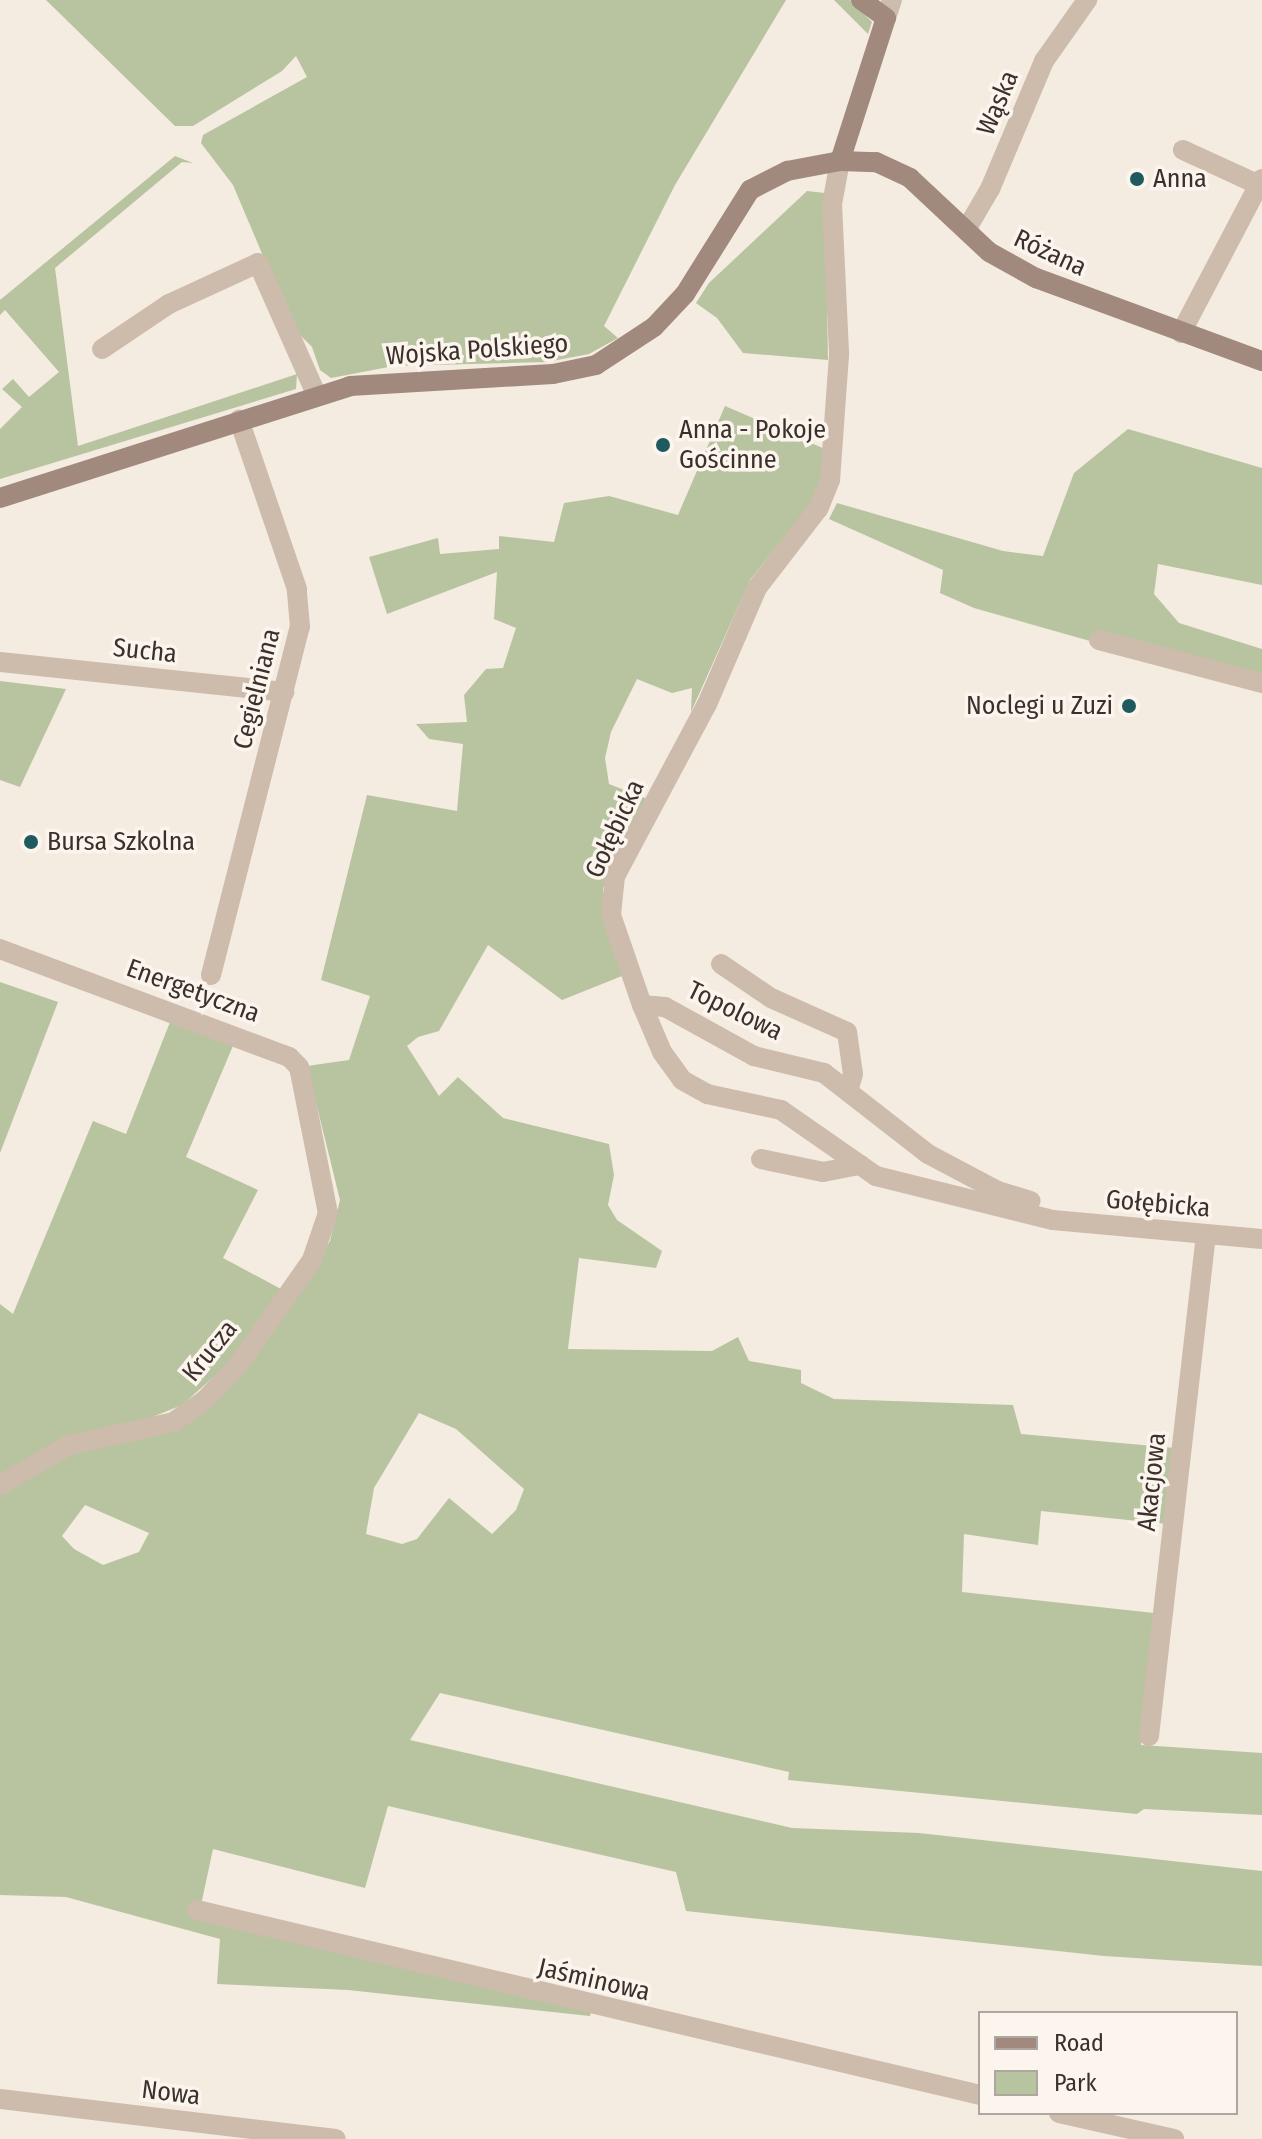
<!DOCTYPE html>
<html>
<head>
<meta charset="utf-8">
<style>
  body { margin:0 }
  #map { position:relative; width:1262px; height:2139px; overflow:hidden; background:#f4ebe1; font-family:"Fira Sans Condensed",sans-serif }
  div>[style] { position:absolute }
  .green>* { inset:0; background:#b8c4a0 }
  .street>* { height:20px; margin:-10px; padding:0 10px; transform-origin:10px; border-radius:10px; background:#cdbbac }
  .secondary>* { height:20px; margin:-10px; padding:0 10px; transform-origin:10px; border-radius:10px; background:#a18a7d }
  .dots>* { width:22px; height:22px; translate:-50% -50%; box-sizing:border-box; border:4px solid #fbf5ee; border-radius:50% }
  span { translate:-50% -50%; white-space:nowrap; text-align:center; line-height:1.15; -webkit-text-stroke:7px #fbf5ee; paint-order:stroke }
  .street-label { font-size:26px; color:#3b302b }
  .poi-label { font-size:26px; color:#3b302b }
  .left { translate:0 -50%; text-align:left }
  .right { translate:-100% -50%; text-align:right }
  .legend { position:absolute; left:978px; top:2011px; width:260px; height:104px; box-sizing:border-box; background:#fbf5ee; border:2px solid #aea6a0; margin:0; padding:10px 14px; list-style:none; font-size:24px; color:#3b302b }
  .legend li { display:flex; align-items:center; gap:16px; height:40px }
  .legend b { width:40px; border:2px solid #aea6a0 }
</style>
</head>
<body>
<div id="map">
  <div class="green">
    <div style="clip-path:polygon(46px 0,786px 0,675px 185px,604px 326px,618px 338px,589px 354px,547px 362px,394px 366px,331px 378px,320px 370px,312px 347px,294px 329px,233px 185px,201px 143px,203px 135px,307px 77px,296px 56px,282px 71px,193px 126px,175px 126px)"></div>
    <div style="clip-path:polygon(834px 0,850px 0,872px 22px,868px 34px)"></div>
    <div style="clip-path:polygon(175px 156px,193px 163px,182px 162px,55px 268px,78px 446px,297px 374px,296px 389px,0 479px,0 429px,22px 407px,2px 389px,13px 379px,29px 397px,59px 372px,5px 310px,0 315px,0 300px)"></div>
    <div style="clip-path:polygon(807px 191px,825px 193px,828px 360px,743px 353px,717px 318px,696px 303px,709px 283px)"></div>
    <div style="clip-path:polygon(evenodd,725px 406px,825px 449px,821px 481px,813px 501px,750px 580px,691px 712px,692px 688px,672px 693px,637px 679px,611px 732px,605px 758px,609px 784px,650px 800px,603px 888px,603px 912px,622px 976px,562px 1000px,488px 945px,439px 1031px,418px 1037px,407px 1046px,439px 1096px,458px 1077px,503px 1118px,609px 1144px,614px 1175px,608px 1205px,617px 1220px,662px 1251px,656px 1268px,579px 1258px,568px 1349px,712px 1351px,738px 1337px,749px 1361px,801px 1370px,801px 1383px,834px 1399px,1013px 1405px,1021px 1434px,1175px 1448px,1167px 1524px,1041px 1511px,1038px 1545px,964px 1534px,962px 1592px,1154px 1613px,1141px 1745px,1262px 1753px,1262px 1815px,1144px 1809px,1137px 1814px,788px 1780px,789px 1772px,440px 1693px,410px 1740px,792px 1828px,919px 1833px,1262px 1871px,1262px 1966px,1104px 1956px,686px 1911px,676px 1872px,388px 1806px,365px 1888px,213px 1849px,201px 1905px,594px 2001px,590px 2016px,348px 1990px,217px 1984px,220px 1939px,66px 1897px,0 1895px,0 1491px,68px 1450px,169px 1431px,315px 1266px,330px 1241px,340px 1200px,307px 1066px,349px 1060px,370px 996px,321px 980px,367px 795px,457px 811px,463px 744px,429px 739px,416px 724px,467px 722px,464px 695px,486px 669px,503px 668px,516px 628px,494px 619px,497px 572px,387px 614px,369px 557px,438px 538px,440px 554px,499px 549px,499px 536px,554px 542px,564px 503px,609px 496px,678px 515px,725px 406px,419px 1413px,456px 1429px,524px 1489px,516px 1510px,492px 1534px,449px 1498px,417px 1539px,402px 1544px,366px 1534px,374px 1488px,419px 1413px,725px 406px,85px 1505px,149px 1533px,139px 1552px,103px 1565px,74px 1549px,62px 1536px,85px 1505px)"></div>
    <div style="clip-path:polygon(1128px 429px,1262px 468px,1262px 585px,1158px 564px,1154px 594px,1179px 623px,1262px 649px,1262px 677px,1096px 631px,1090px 641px,974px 608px,940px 593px,943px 570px,829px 519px,837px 503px,1003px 551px,1043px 556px,1074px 473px)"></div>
    <div style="clip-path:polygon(0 681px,66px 689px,20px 787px,0 780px)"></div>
    <div style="clip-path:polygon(0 982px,58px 1002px,0 1153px)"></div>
    <div style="clip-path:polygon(172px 1017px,235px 1041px,186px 1157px,258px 1190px,223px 1258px,281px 1289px,235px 1358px,182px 1405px,0 1479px,0 1304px,13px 1314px,93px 1121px,126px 1134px)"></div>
  </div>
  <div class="street">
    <div style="left:886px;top:18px;width:19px;rotate:-72deg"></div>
    <div style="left:1183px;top:150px;width:84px;rotate:24.7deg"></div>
    <div style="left:840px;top:161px;width:44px;rotate:100.5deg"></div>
    <div style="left:832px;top:204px;width:151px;rotate:87.3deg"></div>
    <div style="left:839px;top:355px;width:125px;rotate:94.1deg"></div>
    <div style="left:830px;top:480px;width:31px;rotate:112deg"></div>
    <div style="left:818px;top:509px;width:100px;rotate:127.7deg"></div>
    <div style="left:757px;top:588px;width:126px;rotate:113.3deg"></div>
    <div style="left:707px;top:704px;width:195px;rotate:118.1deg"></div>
    <div style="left:615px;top:876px;width:39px;rotate:96deg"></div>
    <div style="left:611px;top:915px;width:95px;rotate:71deg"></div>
    <div style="left:642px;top:1005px;width:51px;rotate:66.9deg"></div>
    <div style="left:662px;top:1052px;width:34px;rotate:54deg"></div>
    <div style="left:682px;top:1080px;width:29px;rotate:29deg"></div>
    <div style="left:707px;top:1094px;width:76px;rotate:12.2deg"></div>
    <div style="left:781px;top:1110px;width:116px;rotate:34.8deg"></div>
    <div style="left:876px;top:1176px;width:182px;rotate:14deg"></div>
    <div style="left:1053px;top:1220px;width:210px;rotate:5.2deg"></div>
    <div style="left:966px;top:230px;width:48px;rotate:-59.7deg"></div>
    <div style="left:990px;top:189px;width:139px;rotate:-67.1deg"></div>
    <div style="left:1044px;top:61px;width:75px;rotate:-54.8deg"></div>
    <div style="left:1181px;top:333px;width:174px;rotate:-62.3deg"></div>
    <div style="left:102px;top:349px;width:81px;rotate:-33.9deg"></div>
    <div style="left:169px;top:304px;width:98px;rotate:-24.7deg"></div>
    <div style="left:258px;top:263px;width:145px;rotate:66.1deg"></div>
    <div style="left:1099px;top:640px;width:169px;rotate:14.8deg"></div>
    <div style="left:0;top:662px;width:286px;rotate:6deg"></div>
    <div style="left:0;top:949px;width:309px;rotate:20.5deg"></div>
    <div style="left:289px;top:1057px;width:14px;rotate:45deg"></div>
    <div style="left:299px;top:1067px;width:149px;rotate:78.8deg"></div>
    <div style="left:328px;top:1213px;width:50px;rotate:108.8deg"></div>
    <div style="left:312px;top:1260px;width:127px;rotate:125.1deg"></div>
    <div style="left:239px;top:1364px;width:50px;rotate:133.4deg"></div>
    <div style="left:205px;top:1400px;width:38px;rotate:145deg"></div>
    <div style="left:174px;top:1422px;width:107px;rotate:167.6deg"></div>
    <div style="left:69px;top:1445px;width:80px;rotate:149.9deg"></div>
    <div style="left:721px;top:964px;width:60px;rotate:34.2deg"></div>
    <div style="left:771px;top:998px;width:83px;rotate:24.1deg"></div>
    <div style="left:847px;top:1032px;width:42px;rotate:81.9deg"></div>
    <div style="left:853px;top:1074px;width:15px;rotate:106deg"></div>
    <div style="left:211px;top:975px;width:359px;rotate:-75.7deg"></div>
    <div style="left:300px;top:627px;width:38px;rotate:-95deg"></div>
    <div style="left:297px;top:589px;width:179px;rotate:-108.9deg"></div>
    <div style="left:642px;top:1005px;width:23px;rotate:5deg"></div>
    <div style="left:665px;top:1007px;width:102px;rotate:28.8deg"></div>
    <div style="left:754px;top:1056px;width:72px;rotate:13.7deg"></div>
    <div style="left:824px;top:1073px;width:132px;rotate:37.9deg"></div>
    <div style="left:928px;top:1154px;width:79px;rotate:27.9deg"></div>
    <div style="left:998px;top:1191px;width:34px;rotate:17deg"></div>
    <div style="left:761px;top:1159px;width:63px;rotate:11.8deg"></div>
    <div style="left:823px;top:1172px;width:38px;rotate:-11deg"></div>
    <div style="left:1149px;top:1736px;width:505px;rotate:-83.52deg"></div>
    <div style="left:197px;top:1910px;width:805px;rotate:13.29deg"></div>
    <div style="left:0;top:2099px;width:338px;rotate:6.8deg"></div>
    <div style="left:1059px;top:2113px;width:118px;rotate:12.7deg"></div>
  </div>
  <div class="secondary">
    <div style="left:840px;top:161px;width:150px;rotate:-72.2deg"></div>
    <div style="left:886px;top:18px;width:31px;rotate:-144deg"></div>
    <div style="left:0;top:498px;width:367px;rotate:-17.7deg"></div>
    <div style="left:350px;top:386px;width:203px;rotate:-3.4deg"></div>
    <div style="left:553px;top:374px;width:44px;rotate:-11.8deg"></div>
    <div style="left:596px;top:365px;width:69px;rotate:-33.2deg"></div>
    <div style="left:654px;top:327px;width:45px;rotate:-46.8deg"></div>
    <div style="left:685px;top:294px;width:123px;rotate:-58deg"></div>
    <div style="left:750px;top:190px;width:42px;rotate:-27.2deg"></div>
    <div style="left:787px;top:171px;width:54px;rotate:-10.7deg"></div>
    <div style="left:840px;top:161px;width:36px;rotate:2deg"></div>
    <div style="left:876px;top:162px;width:38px;rotate:25deg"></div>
    <div style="left:910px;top:178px;width:108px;rotate:43.1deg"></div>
    <div style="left:989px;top:252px;width:54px;rotate:29deg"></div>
    <div style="left:1036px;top:278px;width:241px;rotate:20.2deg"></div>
  </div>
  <div class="dots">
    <div style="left:1137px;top:179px;background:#1f5a5e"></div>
    <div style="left:663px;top:445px;background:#1f5a5e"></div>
    <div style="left:1129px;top:706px;background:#1f5a5e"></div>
    <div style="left:31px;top:842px;background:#1f5a5e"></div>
  </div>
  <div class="street-label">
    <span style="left:998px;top:103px;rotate:-67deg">Wąska</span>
    <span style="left:1050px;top:253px;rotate:25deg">Różana</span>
    <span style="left:477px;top:350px;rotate:-4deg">Wojska Polskiego</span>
    <span style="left:145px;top:651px;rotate:6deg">Sucha</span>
    <span style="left:257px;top:689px;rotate:-76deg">Cegielniana</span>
    <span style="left:615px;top:829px;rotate:-65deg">Gołębicka</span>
    <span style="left:193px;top:991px;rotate:20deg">Energetyczna</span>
    <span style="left:735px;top:1011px;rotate:26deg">Topolowa</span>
    <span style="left:1158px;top:1204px;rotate:5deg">Gołębicka</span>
    <span style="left:210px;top:1351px;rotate:-51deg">Krucza</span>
    <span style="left:1152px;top:1482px;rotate:-84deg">Akacjowa</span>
    <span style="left:594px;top:1980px;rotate:13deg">Jaśminowa</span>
    <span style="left:171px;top:2093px;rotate:7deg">Nowa</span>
  </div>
  <div class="poi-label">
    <span class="left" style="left:1153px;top:179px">Anna</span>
    <span class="left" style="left:679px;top:445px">Anna - Pokoje<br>Gościnne</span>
    <span class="right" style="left:1113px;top:706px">Noclegi u Zuzi</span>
    <span class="left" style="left:47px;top:842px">Bursa Szkolna</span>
  </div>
  <ul class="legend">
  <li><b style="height:10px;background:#a18a7d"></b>Road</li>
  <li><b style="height:22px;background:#b8c4a0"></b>Park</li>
  </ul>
</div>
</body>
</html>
